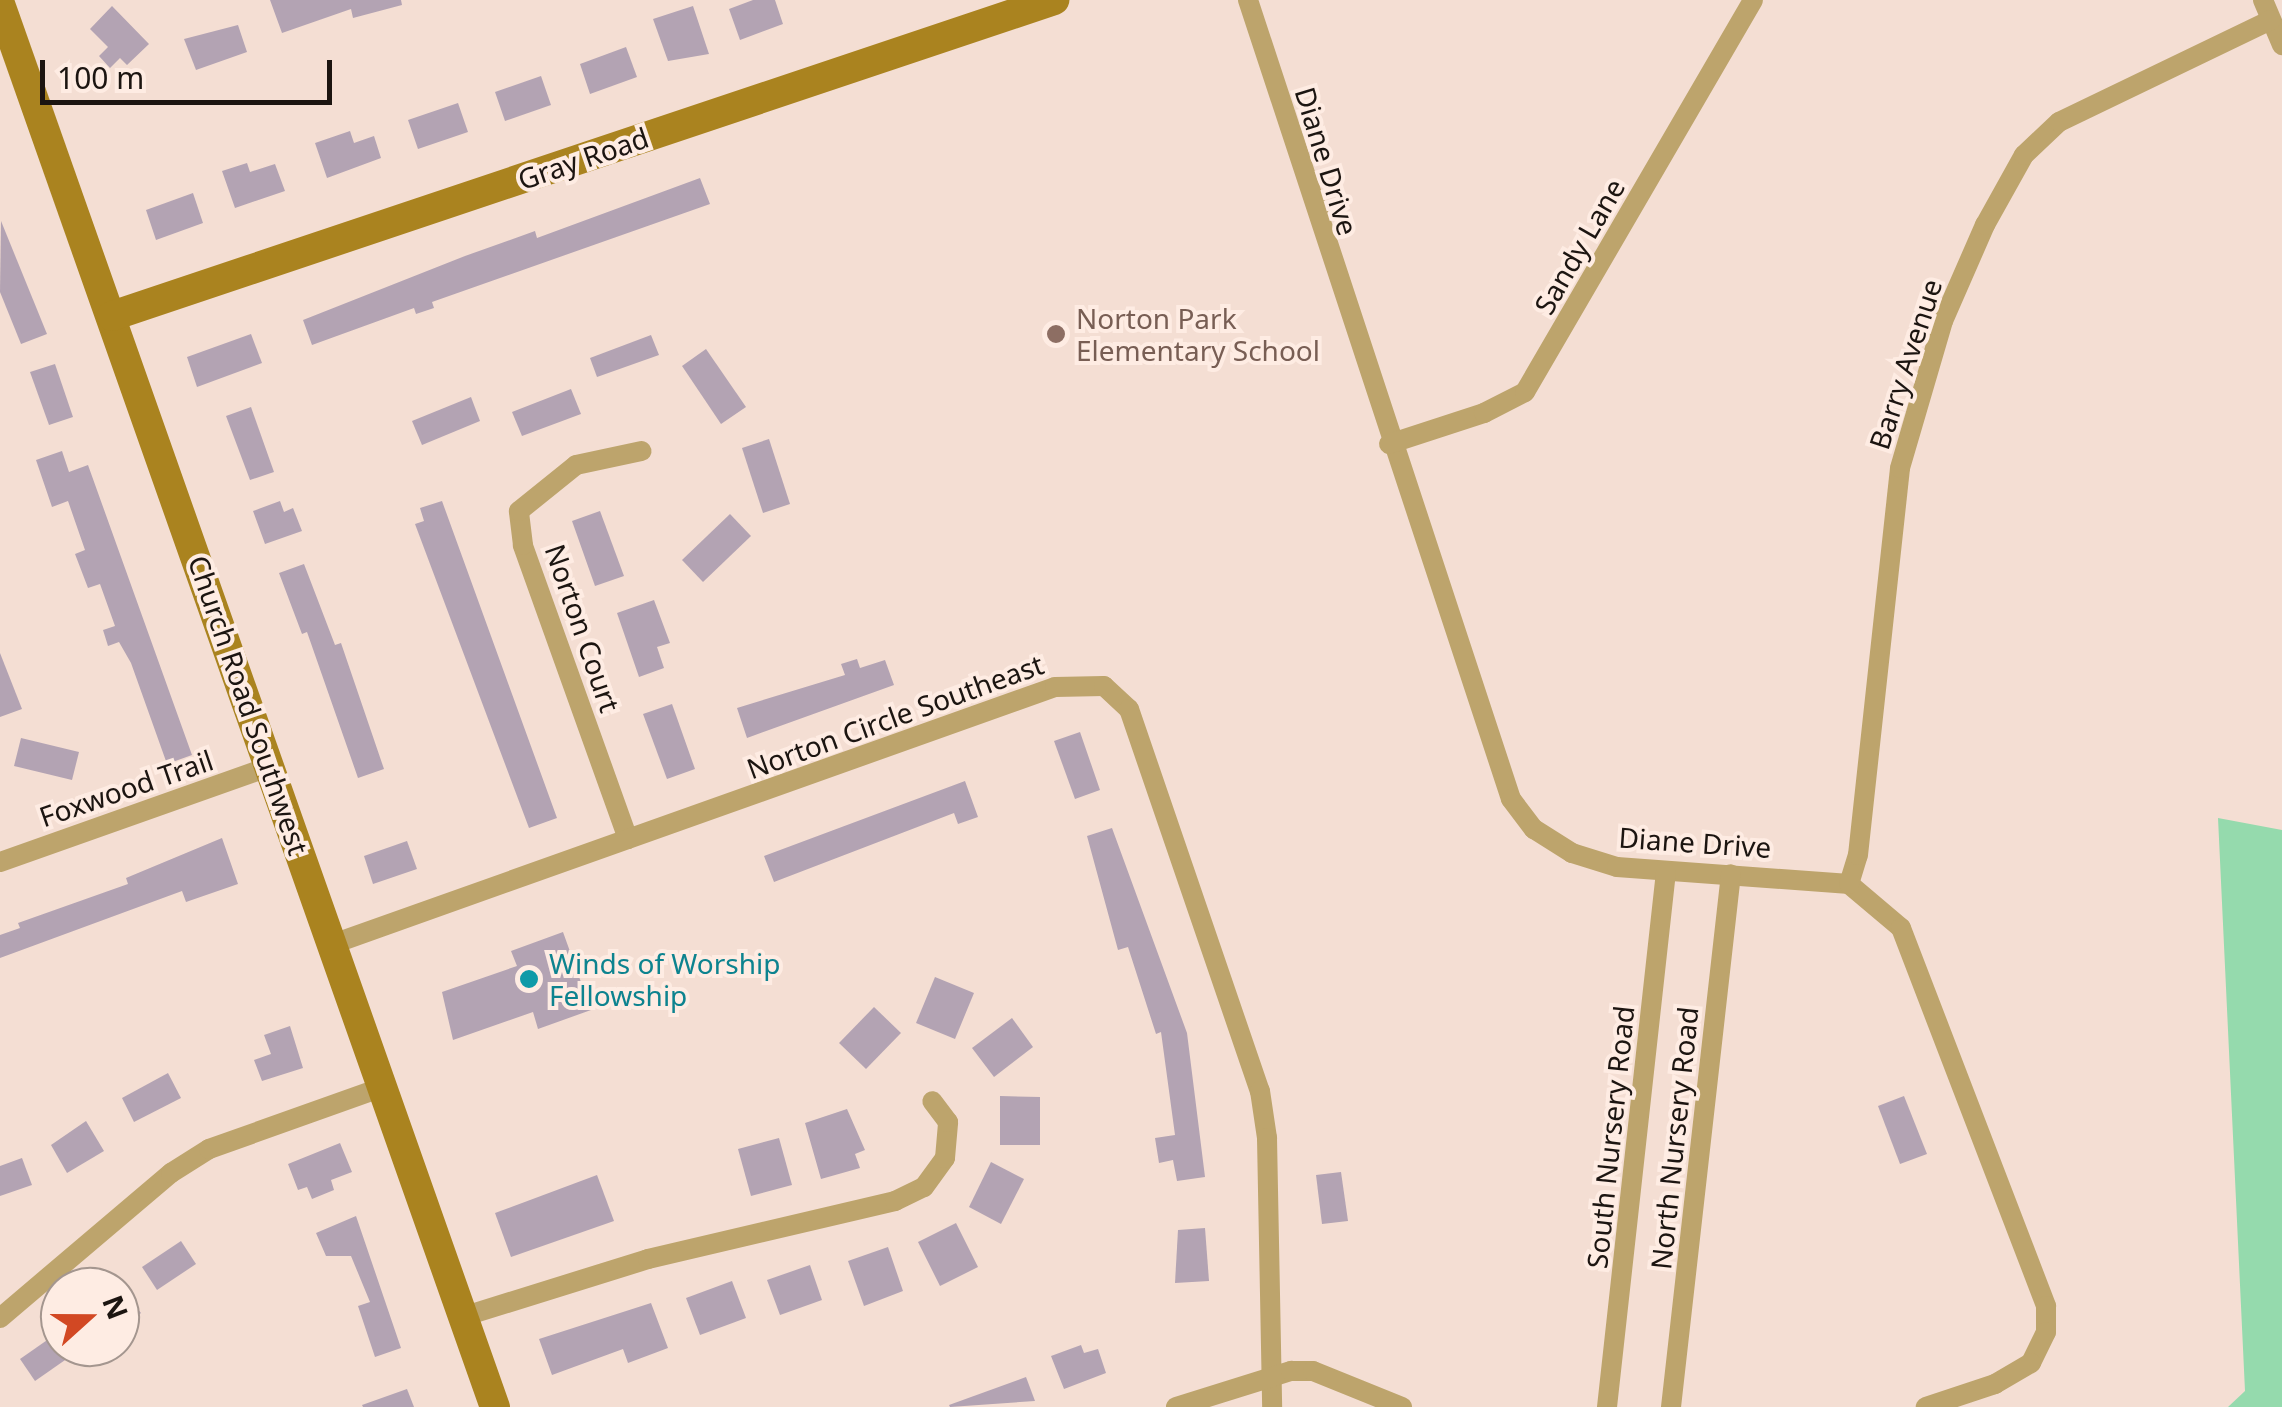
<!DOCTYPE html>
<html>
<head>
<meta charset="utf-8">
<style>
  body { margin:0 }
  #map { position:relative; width:2282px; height:1407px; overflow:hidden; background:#f4ded3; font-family:"Noto Sans",sans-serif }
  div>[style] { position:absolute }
  .green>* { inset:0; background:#95daad }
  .building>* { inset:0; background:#b3a3b3 }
  .street>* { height:20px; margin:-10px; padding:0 10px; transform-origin:10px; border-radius:10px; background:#bda46c }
  .secondary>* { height:30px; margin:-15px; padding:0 15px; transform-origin:15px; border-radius:15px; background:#aa831f }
  .dots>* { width:28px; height:28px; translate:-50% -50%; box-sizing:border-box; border:5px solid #feece3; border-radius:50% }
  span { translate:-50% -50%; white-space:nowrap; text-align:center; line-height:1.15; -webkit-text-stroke:8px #feece3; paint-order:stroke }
  .street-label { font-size:28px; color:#1c1511 }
  .education-label { font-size:28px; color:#785e54 }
  .left { translate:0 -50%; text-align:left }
  .culture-label { font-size:28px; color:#0d838f }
  .north { position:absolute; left:40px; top:1267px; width:100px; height:100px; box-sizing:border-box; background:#feece3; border:2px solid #a4968f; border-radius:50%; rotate:69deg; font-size:28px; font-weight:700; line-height:40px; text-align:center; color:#1c1511 }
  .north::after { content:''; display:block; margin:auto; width:35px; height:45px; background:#d24823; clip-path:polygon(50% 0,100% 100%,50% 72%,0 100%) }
  .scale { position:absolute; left:40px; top:60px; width:292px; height:45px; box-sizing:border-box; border:5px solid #1c1511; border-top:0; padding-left:12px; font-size:30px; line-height:35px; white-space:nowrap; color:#1c1511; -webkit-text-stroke:8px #feece3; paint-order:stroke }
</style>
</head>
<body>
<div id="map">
  <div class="green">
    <div style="clip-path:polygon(2218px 818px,2282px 830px,2282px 1407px,2228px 1407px,2245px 1391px)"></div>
  </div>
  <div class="building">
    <div style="clip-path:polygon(270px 0,401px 0,402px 5px,353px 18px,351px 9px,282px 33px)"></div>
    <div style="clip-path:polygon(753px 0,775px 0,783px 24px,740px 40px,729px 9px)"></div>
    <div style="clip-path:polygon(112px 6px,149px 44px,127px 65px,120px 58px,110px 68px,99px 56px,108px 47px,90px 29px)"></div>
    <div style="clip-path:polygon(693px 6px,709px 54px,668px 61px,653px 19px)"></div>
    <div style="clip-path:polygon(238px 25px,247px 52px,196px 70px,184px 39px)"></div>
    <div style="clip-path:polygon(626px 47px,637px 77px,590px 94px,580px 64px)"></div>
    <div style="clip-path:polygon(541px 76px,551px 105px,505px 121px,495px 92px)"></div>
    <div style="clip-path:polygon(458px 103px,468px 132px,418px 149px,408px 120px)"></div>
    <div style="clip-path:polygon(350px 131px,354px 143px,374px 136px,381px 158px,327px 178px,315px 143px)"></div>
    <div style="clip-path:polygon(247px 163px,250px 172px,275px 164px,285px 191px,235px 208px,222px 171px)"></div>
    <div style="clip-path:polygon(700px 178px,710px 204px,432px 302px,434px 308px,416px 314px,414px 308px,312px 345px,303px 320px,465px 256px,535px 231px,537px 238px)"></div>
    <div style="clip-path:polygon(193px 193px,203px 223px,156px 240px,146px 210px)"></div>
    <div style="clip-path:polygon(1px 221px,47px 334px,21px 344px,0 292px)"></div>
    <div style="clip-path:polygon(251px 334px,262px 363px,197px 387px,187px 357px)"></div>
    <div style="clip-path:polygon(651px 335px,659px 355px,597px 377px,590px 358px)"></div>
    <div style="clip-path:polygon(706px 349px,746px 407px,721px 424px,682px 366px)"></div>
    <div style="clip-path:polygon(55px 364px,73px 417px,49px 425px,30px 372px)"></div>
    <div style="clip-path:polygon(571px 389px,581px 414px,522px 436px,512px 412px)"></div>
    <div style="clip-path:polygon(471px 397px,480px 421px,422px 445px,412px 421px)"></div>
    <div style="clip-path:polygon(251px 407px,274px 472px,250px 480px,226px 416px)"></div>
    <div style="clip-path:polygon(769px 439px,790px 504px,763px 513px,742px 448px)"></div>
    <div style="clip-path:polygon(62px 451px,69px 472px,88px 465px,192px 755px,167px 764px,131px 663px,119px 642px,108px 646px,103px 630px,115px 626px,100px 584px,88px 588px,75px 554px,85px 550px,68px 501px,52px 507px,36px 460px)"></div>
    <div style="clip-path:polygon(280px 501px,284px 512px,293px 508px,302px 531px,265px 544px,253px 511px)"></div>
    <div style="clip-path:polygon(442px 501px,557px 818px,529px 828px,415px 524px,424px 521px,420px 508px)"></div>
    <div style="clip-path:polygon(600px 511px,624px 576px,595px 586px,572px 521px)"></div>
    <div style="clip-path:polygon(730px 514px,751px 536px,703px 582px,682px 560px)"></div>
    <div style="clip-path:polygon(304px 564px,335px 645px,341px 643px,384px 769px,358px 778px,307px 632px,302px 634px,279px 573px)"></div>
    <div style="clip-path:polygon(654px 600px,670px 643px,657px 647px,664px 668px,639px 677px,617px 613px)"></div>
    <div style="clip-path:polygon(0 653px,22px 709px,0 717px)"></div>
    <div style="clip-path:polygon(857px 659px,860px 668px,885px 660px,894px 685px,747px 738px,737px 708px,845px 675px,841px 664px)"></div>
    <div style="clip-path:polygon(672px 704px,695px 769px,667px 779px,643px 714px)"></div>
    <div style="clip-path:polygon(1080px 732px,1100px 790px,1075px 799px,1054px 741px)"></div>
    <div style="clip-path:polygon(21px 738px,79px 752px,72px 780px,14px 766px)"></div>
    <div style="clip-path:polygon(965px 781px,978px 817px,958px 824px,954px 813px,774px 882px,764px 856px)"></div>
    <div style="clip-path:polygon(1112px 828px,1187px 1033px,1205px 1177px,1177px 1181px,1173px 1160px,1159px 1163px,1155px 1138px,1175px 1135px,1161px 1032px,1156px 1034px,1128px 947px,1118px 950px,1087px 836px)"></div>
    <div style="clip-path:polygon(222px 838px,238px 884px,186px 902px,182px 891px,0 958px,0 935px,20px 928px,18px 923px,128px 884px,126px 878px)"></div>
    <div style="clip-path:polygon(407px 841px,417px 869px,373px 884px,364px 856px)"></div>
    <div style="clip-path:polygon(563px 932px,591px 1010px,538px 1029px,533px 1012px,453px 1040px,442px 992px,517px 966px,511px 951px)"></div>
    <div style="clip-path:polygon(935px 977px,974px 993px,955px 1039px,916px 1023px)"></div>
    <div style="clip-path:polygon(874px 1007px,901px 1033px,866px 1069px,839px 1043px)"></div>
    <div style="clip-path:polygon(1012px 1018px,1033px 1047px,994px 1077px,972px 1048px)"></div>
    <div style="clip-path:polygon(290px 1026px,303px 1068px,262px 1081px,254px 1060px,271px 1054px,264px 1035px)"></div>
    <div style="clip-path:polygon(168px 1073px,181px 1098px,134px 1122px,122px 1098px)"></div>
    <div style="clip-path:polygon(1000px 1096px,1040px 1097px,1040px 1145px,1000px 1145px)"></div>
    <div style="clip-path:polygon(1904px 1096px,1927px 1154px,1900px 1164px,1878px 1106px)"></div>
    <div style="clip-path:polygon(847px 1109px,865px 1150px,855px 1154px,860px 1168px,821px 1179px,805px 1123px)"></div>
    <div style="clip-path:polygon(86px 1121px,104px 1151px,67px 1173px,51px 1145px)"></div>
    <div style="clip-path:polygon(779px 1138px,792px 1185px,751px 1196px,738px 1149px)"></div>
    <div style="clip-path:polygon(340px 1143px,352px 1172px,331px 1180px,334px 1190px,312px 1199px,307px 1187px,298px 1190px,288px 1164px)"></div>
    <div style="clip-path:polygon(22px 1158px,32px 1185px,0 1196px,0 1166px)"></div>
    <div style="clip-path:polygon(991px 1162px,1024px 1179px,1001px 1224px,969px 1207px)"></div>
    <div style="clip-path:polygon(1341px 1172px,1348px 1221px,1322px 1224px,1316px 1175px)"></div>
    <div style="clip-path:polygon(597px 1175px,614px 1221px,511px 1257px,495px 1213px)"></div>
    <div style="clip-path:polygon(356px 1216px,401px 1348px,375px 1357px,358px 1306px,370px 1302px,351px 1256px,326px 1256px,316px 1233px)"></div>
    <div style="clip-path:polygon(956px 1223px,978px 1267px,940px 1286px,918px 1242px)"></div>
    <div style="clip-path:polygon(1205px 1228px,1209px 1281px,1175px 1283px,1178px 1230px)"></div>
    <div style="clip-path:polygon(181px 1241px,196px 1264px,157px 1290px,142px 1267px)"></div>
    <div style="clip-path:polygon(888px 1247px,903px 1291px,864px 1306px,848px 1261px)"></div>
    <div style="clip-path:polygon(810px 1265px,822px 1300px,780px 1315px,767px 1280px)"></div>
    <div style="clip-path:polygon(732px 1281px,746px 1318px,700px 1335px,686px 1298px)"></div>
    <div style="clip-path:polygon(120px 1287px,141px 1313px,120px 1330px)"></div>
    <div style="clip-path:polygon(651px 1303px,668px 1348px,628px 1363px,623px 1349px,552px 1375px,539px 1339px)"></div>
    <div style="clip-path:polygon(53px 1336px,68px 1358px,35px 1381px,20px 1359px)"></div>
    <div style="clip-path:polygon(1081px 1345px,1084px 1353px,1098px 1349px,1106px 1373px,1064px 1389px,1051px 1356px)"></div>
    <div style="clip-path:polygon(1026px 1377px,1035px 1401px,950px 1407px,949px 1405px)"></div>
    <div style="clip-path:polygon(407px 1389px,414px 1407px,363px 1407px,362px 1405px)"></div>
  </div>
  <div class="street">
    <div style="left:1248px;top:0;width:841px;rotate:71.78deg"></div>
    <div style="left:1511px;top:799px;width:38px;rotate:53deg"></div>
    <div style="left:1534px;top:829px;width:45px;rotate:32.3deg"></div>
    <div style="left:1572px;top:853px;width:47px;rotate:17.3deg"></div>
    <div style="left:1617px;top:867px;width:233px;rotate:4.2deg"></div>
    <div style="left:1849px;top:884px;width:68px;rotate:40.2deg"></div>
    <div style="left:1901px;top:928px;width:405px;rotate:69deg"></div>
    <div style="left:2046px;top:1306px;width:26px;rotate:90deg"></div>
    <div style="left:2046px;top:1332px;width:34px;rotate:116deg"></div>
    <div style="left:2031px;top:1363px;width:42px;rotate:149.7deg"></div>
    <div style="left:1995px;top:1384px;width:73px;rotate:161.6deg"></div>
    <div style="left:2263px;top:0;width:49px;rotate:67.1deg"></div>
    <div style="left:1389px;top:444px;width:100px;rotate:-18.1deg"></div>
    <div style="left:1484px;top:413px;width:46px;rotate:-27.1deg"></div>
    <div style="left:1525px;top:392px;width:453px;rotate:-59.8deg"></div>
    <div style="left:628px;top:839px;width:312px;rotate:-109.7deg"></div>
    <div style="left:523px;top:545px;width:34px;rotate:-97deg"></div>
    <div style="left:519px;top:511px;width:73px;rotate:-38.9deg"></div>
    <div style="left:576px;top:465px;width:67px;rotate:-12deg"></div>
    <div style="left:0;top:862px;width:288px;rotate:-19.5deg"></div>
    <div style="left:1849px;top:884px;width:30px;rotate:-73deg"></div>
    <div style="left:1858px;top:855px;width:389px;rotate:-83.8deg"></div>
    <div style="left:1900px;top:468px;width:153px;rotate:-73.7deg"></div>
    <div style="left:1943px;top:321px;width:105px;rotate:-66.4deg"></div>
    <div style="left:1985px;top:225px;width:80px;rotate:-60.9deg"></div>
    <div style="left:2024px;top:155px;width:48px;rotate:-43.3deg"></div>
    <div style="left:2059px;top:122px;width:235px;rotate:-25.7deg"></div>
    <div style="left:333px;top:944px;width:766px;rotate:-19.59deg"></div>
    <div style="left:1055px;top:687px;width:49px;rotate:-1.2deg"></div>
    <div style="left:1104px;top:686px;width:34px;rotate:43deg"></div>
    <div style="left:1129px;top:709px;width:404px;rotate:71.1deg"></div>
    <div style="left:1260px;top:1091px;width:48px;rotate:81.5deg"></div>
    <div style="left:1267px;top:1138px;width:269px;rotate:88.9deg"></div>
    <div style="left:462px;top:1317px;width:195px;rotate:-17.3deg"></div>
    <div style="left:648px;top:1259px;width:254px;rotate:-13.2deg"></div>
    <div style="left:895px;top:1201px;width:32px;rotate:-26deg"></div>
    <div style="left:924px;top:1187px;width:36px;rotate:-54deg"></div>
    <div style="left:945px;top:1158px;width:36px;rotate:-85deg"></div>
    <div style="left:948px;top:1122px;width:26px;rotate:-127deg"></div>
    <div style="left:0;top:1318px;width:224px;rotate:-40.3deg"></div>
    <div style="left:171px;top:1173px;width:45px;rotate:-32.3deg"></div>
    <div style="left:209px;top:1149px;width:182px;rotate:-19.6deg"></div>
    <div style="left:1176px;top:1407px;width:121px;rotate:-17.4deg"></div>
    <div style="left:1291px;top:1371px;width:22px"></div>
    <div style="left:1313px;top:1371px;width:96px;rotate:22deg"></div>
    <div style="left:1607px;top:1407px;width:538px;rotate:-83.71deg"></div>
    <div style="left:1671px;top:1407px;width:536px;rotate:-83.58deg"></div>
  </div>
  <div class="secondary">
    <div style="left:0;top:4px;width:1488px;rotate:70.57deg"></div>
    <div style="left:112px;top:316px;width:994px;rotate:-18.54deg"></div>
  </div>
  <div class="dots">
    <div style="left:1056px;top:334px;background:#8d6e63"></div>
    <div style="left:529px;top:979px;background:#0f9aa8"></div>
  </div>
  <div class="street-label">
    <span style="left:583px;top:158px;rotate:-19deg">Gray Road</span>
    <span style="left:1327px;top:161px;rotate:73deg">Diane Drive</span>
    <span style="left:1579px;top:246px;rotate:-60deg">Sandy Lane</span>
    <span style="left:1905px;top:364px;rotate:-72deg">Barry Avenue</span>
    <span style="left:583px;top:628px;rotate:71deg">Norton Court</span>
    <span style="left:249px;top:705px;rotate:71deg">Church Road Southwest</span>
    <span style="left:895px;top:716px;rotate:-20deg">Norton Circle Southeast</span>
    <span style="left:126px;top:788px;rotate:-19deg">Foxwood Trail</span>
    <span style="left:1695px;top:842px;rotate:4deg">Diane Drive</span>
    <span style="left:1610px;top:1137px;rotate:-84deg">South Nursery Road</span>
    <span style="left:1674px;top:1138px;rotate:-84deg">North Nursery Road</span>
  </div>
  <div class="education-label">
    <span class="left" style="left:1076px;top:334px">Norton Park<br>Elementary School</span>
  </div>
  <div class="culture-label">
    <span class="left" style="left:549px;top:979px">Winds of Worship<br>Fellowship</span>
  </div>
  <div class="north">N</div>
  <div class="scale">100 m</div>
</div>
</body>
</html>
